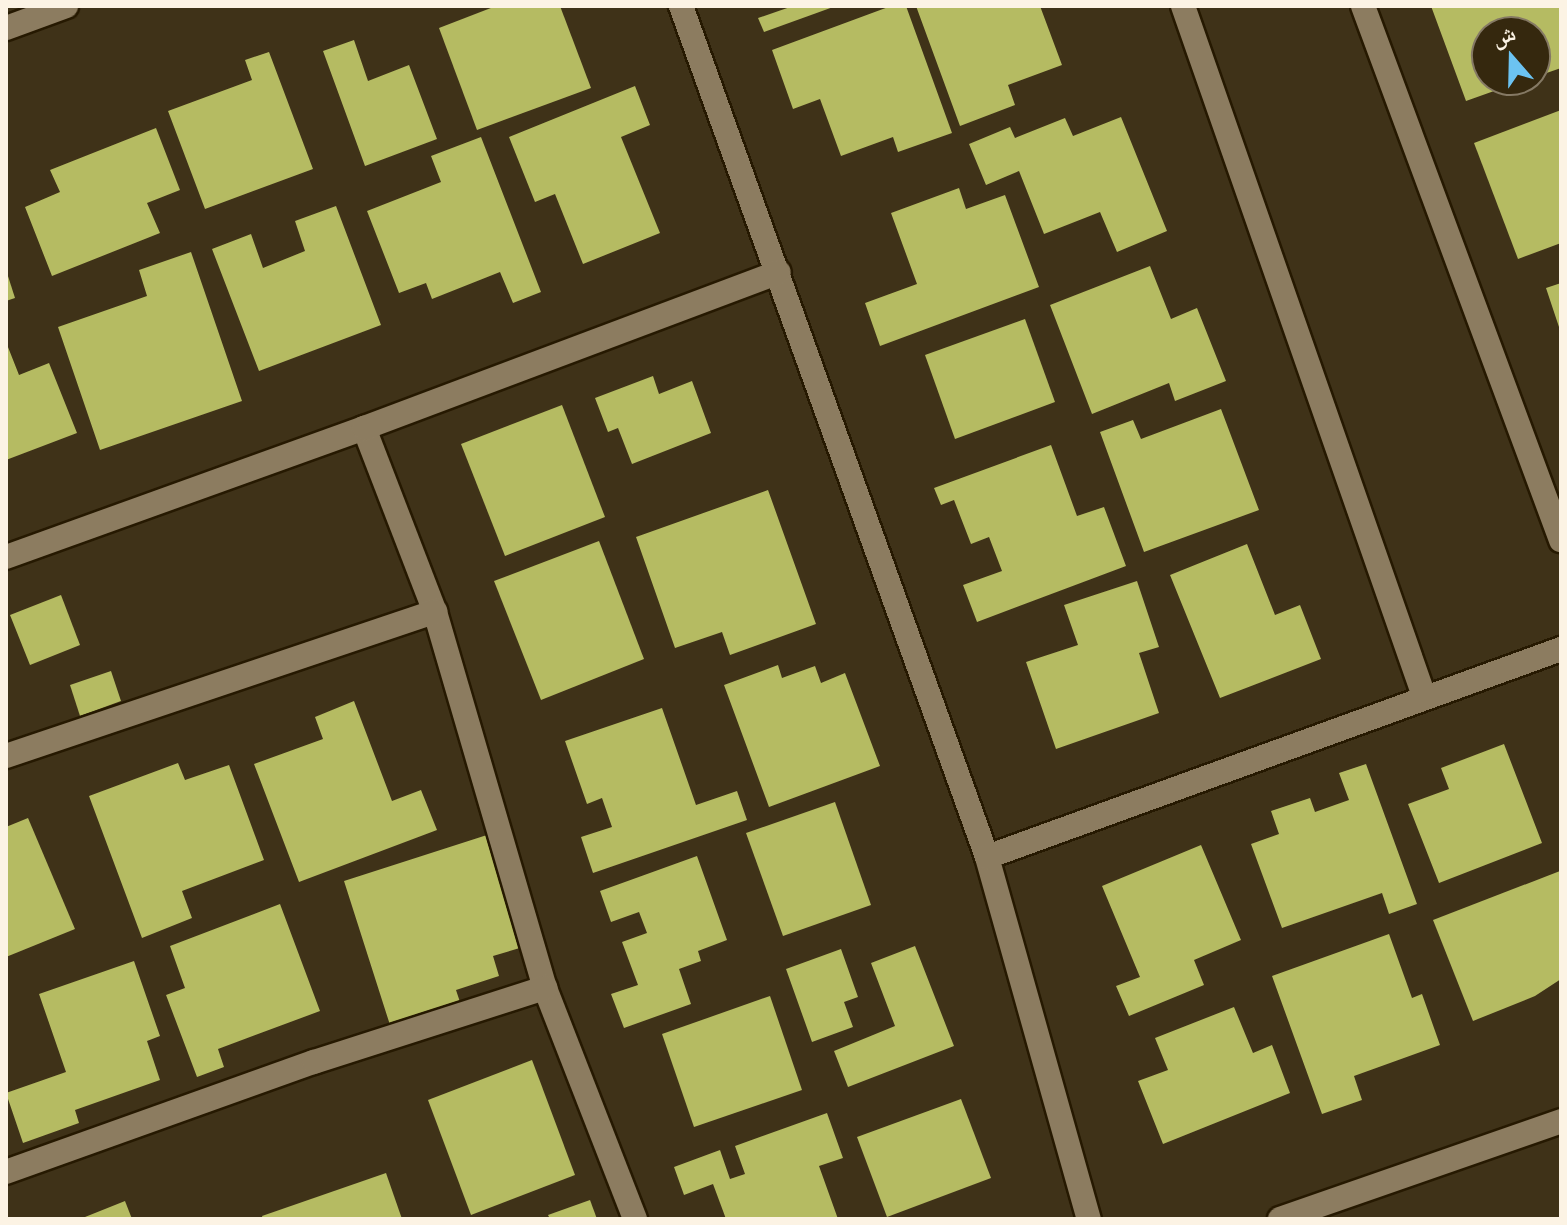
<!DOCTYPE html>
<html>
<head>
<meta charset="utf-8">
<style>
  body { margin:0 }
  #map { position:relative; width:1567px; height:1225px; overflow:hidden; background:#3f3218; font-family:Mulish,"Noto Naskh Arabic",sans-serif }
  div>[style] { position:absolute }
  .building>* { inset:0; background:#b5bb62 }
  .roads { filter:drop-shadow(2px 0 #261901) drop-shadow(-2px 0 #261901) drop-shadow(0 2px #261901) drop-shadow(0 -2px #261901) }
  .street>* { height:24px; margin:-12px; padding:0 12px; transform-origin:12px; border-radius:12px; background:#8c7c60 }
  span { translate:-50% -50%; white-space:nowrap; text-align:center; line-height:1.15; -webkit-text-stroke:8px #35280e; paint-order:stroke }
  .frame { position:absolute; inset:0; border:8px solid #fcf3e4; pointer-events:none }
  .north { position:absolute; left:1471px; top:16px; width:80px; height:80px; box-sizing:border-box; background:#35280e; border:2px solid #857964; border-radius:50%; rotate:340deg; font-size:22px; font-weight:700; line-height:32px; text-align:center; color:#fcf3e4 }
  .north::after { content:''; display:block; margin:auto; width:28px; height:36px; background:#6cc3f2; clip-path:polygon(50% 0,100% 100%,50% 72%,0 100%) }
</style>
</head>
<body>
<div id="map">
  <div class="building">
    <div style="clip-path:polygon(496px 6px,560px 6px,591px 88px,477px 130px,439px 28px)"></div>
    <div style="clip-path:polygon(793px 6px,836px 6px,764px 32px,758px 18px)"></div>
    <div style="clip-path:polygon(891px 6px,906px 6px,952px 133px,898px 152px,893px 137px,841px 156px,820px 99px,793px 109px,772px 50px)"></div>
    <div style="clip-path:polygon(916px 6px,1040px 6px,1062px 65px,1008px 85px,1015px 105px,960px 126px)"></div>
    <div style="clip-path:polygon(1431px 6px,1561px 6px,1561px 68px,1535px 77px,1535px 32px,1487px 32px,1487px 80px,1525px 80px,1466px 101px)"></div>
    <div style="clip-path:polygon(354px 40px,368px 81px,409px 65px,437px 139px,365px 166px,323px 51px)"></div>
    <div style="clip-path:polygon(269px 52px,313px 169px,205px 209px,168px 111px,252px 80px,245px 60px)"></div>
    <div style="clip-path:polygon(635px 86px,650px 125px,621px 137px,660px 233px,583px 264px,555px 194px,535px 202px,509px 137px)"></div>
    <div style="clip-path:polygon(1561px 110px,1561px 243px,1518px 259px,1474px 143px)"></div>
    <div style="clip-path:polygon(1121px 117px,1167px 231px,1117px 252px,1100px 212px,1044px 234px,1019px 171px,986px 185px,969px 144px,1010px 127px,1015px 138px,1065px 118px,1073px 136px)"></div>
    <div style="clip-path:polygon(156px 128px,180px 190px,147px 203px,160px 233px,52px 276px,25px 207px,60px 192px,50px 170px)"></div>
    <div style="clip-path:polygon(481px 137px,541px 292px,513px 303px,500px 272px,432px 299px,426px 283px,399px 293px,367px 211px,441px 182px,431px 156px)"></div>
    <div style="clip-path:polygon(959px 188px,966px 209px,1005px 195px,1039px 287px,880px 346px,865px 303px,917px 284px,891px 213px)"></div>
    <div style="clip-path:polygon(336px 206px,381px 325px,259px 371px,212px 249px,251px 234px,263px 268px,305px 251px,295px 221px)"></div>
    <div style="clip-path:polygon(191px 252px,242px 401px,100px 450px,58px 327px,147px 296px,139px 270px)"></div>
    <div style="clip-path:polygon(1150px 266px,1171px 319px,1197px 308px,1226px 381px,1175px 401px,1169px 383px,1092px 414px,1050px 305px)"></div>
    <div style="clip-path:polygon(7px 273px,15px 298px,6px 301px,6px 274px)"></div>
    <div style="clip-path:polygon(1561px 283px,1561px 330px,1560px 330px,1546px 288px)"></div>
    <div style="clip-path:polygon(1025px 319px,1055px 402px,955px 439px,925px 355px)"></div>
    <div style="clip-path:polygon(6px 342px,19px 375px,49px 363px,77px 433px,6px 460px)"></div>
    <div style="clip-path:polygon(653px 376px,659px 394px,692px 381px,711px 433px,632px 464px,618px 428px,608px 432px,595px 398px)"></div>
    <div style="clip-path:polygon(562px 405px,605px 517px,505px 556px,461px 444px)"></div>
    <div style="clip-path:polygon(1221px 409px,1259px 510px,1144px 552px,1100px 432px,1133px 420px,1141px 439px)"></div>
    <div style="clip-path:polygon(1051px 445px,1077px 516px,1104px 507px,1126px 566px,977px 622px,963px 585px,1002px 571px,989px 537px,971px 544px,954px 500px,941px 505px,934px 488px)"></div>
    <div style="clip-path:polygon(768px 490px,816px 624px,730px 655px,722px 632px,675px 648px,636px 537px)"></div>
    <div style="clip-path:polygon(599px 541px,644px 659px,541px 700px,494px 581px)"></div>
    <div style="clip-path:polygon(1247px 544px,1275px 615px,1300px 605px,1321px 659px,1220px 698px,1170px 575px)"></div>
    <div style="clip-path:polygon(1137px 581px,1159px 647px,1139px 653px,1159px 713px,1056px 749px,1026px 662px,1078px 645px,1064px 605px)"></div>
    <div style="clip-path:polygon(61px 595px,80px 645px,30px 665px,10px 615px)"></div>
    <div style="clip-path:polygon(778px 665px,782px 678px,815px 666px,821px 683px,845px 673px,880px 766px,769px 807px,724px 685px)"></div>
    <div style="clip-path:polygon(111px 671px,121px 701px,80px 716px,70px 685px)"></div>
    <div style="clip-path:polygon(354px 701px,392px 801px,421px 790px,437px 830px,299px 882px,254px 764px,323px 739px,315px 717px)"></div>
    <div style="clip-path:polygon(662px 708px,696px 805px,737px 791px,747px 820px,593px 873px,581px 837px,612px 827px,602px 798px,587px 804px,565px 741px)"></div>
    <div style="clip-path:polygon(1504px 744px,1542px 843px,1439px 883px,1408px 804px,1449px 789px,1441px 768px)"></div>
    <div style="clip-path:polygon(178px 763px,185px 780px,229px 765px,264px 860px,182px 891px,192px 918px,142px 938px,89px 796px)"></div>
    <div style="clip-path:polygon(1366px 764px,1417px 904px,1389px 914px,1382px 893px,1282px 928px,1251px 844px,1279px 834px,1271px 811px,1310px 798px,1315px 812px,1349px 800px,1339px 773px)"></div>
    <div style="clip-path:polygon(835px 802px,871px 905px,783px 936px,746px 833px)"></div>
    <div style="clip-path:polygon(28px 818px,75px 929px,6px 957px,6px 827px)"></div>
    <div style="clip-path:polygon(487px 835px,523px 947px,493px 956px,499px 976px,456px 990px,460px 1002px,390px 1025px,344px 881px)"></div>
    <div style="clip-path:polygon(1201px 845px,1241px 940px,1194px 960px,1204px 985px,1129px 1016px,1116px 986px,1140px 977px,1102px 886px)"></div>
    <div style="clip-path:polygon(697px 856px,727px 940px,698px 951px,701px 961px,679px 969px,691px 1004px,624px 1028px,611px 994px,638px 985px,622px 942px,647px 933px,639px 912px,611px 922px,600px 891px)"></div>
    <div style="clip-path:polygon(1560px 871px,1561px 979px,1535px 996px,1473px 1021px,1433px 920px)"></div>
    <div style="clip-path:polygon(280px 904px,320px 1011px,218px 1049px,224px 1067px,197px 1077px,166px 995px,185px 988px,170px 946px)"></div>
    <div style="clip-path:polygon(1389px 934px,1412px 998px,1422px 994px,1440px 1045px,1354px 1076px,1362px 1100px,1322px 1114px,1272px 976px)"></div>
    <div style="clip-path:polygon(915px 946px,954px 1046px,848px 1087px,834px 1051px,895px 1026px,871px 963px)"></div>
    <div style="clip-path:polygon(841px 949px,858px 997px,844px 1002px,853px 1027px,812px 1042px,786px 969px)"></div>
    <div style="clip-path:polygon(134px 961px,160px 1036px,147px 1041px,160px 1080px,75px 1110px,79px 1123px,23px 1143px,6px 1093px,66px 1072px,39px 994px)"></div>
    <div style="clip-path:polygon(770px 996px,802px 1090px,694px 1127px,662px 1034px)"></div>
    <div style="clip-path:polygon(1234px 1007px,1253px 1053px,1272px 1045px,1290px 1093px,1163px 1144px,1138px 1081px,1168px 1070px,1155px 1038px)"></div>
    <div style="clip-path:polygon(532px 1060px,575px 1175px,471px 1215px,428px 1100px)"></div>
    <div style="clip-path:polygon(961px 1099px,991px 1178px,887px 1217px,857px 1137px)"></div>
    <div style="clip-path:polygon(827px 1113px,843px 1158px,819px 1166px,838px 1219px,726px 1219px,713px 1184px,684px 1195px,674px 1167px,720px 1150px,730px 1179px,745px 1174px,735px 1146px)"></div>
    <div style="clip-path:polygon(386px 1173px,402px 1219px,263px 1219px,262px 1216px)"></div>
    <div style="clip-path:polygon(590px 1200px,597px 1219px,550px 1219px,548px 1215px)"></div>
    <div style="clip-path:polygon(125px 1201px,132px 1219px,80px 1219px)"></div>
  </div>
  <div class="roads">
    <div class="street">
      <div style="left:681px;top:6px;width:904px;rotate:70.22deg"></div>
      <div style="left:987px;top:857px;width:376px;rotate:74.3deg"></div>
      <div style="left:1183px;top:6px;width:731px;rotate:70.75deg"></div>
      <div style="left:1363px;top:6px;width:570px;rotate:69.66deg"></div>
      <div style="left:6px;top:28px;width:64px;rotate:-20.1deg"></div>
      <div style="left:364px;top:428px;width:197px;rotate:68.9deg"></div>
      <div style="left:435px;top:612px;width:392px;rotate:73.7deg"></div>
      <div style="left:545px;top:988px;width:248px;rotate:68.7deg"></div>
      <div style="left:6px;top:557px;width:381px;rotate:-19.8deg"></div>
      <div style="left:364px;top:428px;width:443px;rotate:-20.6deg"></div>
      <div style="left:6px;top:756px;width:453px;rotate:-18.6deg"></div>
      <div style="left:987px;top:857px;width:611px;rotate:-19.92deg"></div>
      <div style="left:6px;top:1172px;width:327px;rotate:-19.7deg"></div>
      <div style="left:314px;top:1062px;width:243px;rotate:-17.8deg"></div>
      <div style="left:1280px;top:1219px;width:298px;rotate:-19.2deg"></div>
    </div>
  </div>
  <div class="frame"></div>
  <div class="north">ش</div>
</div>
</body>
</html>
